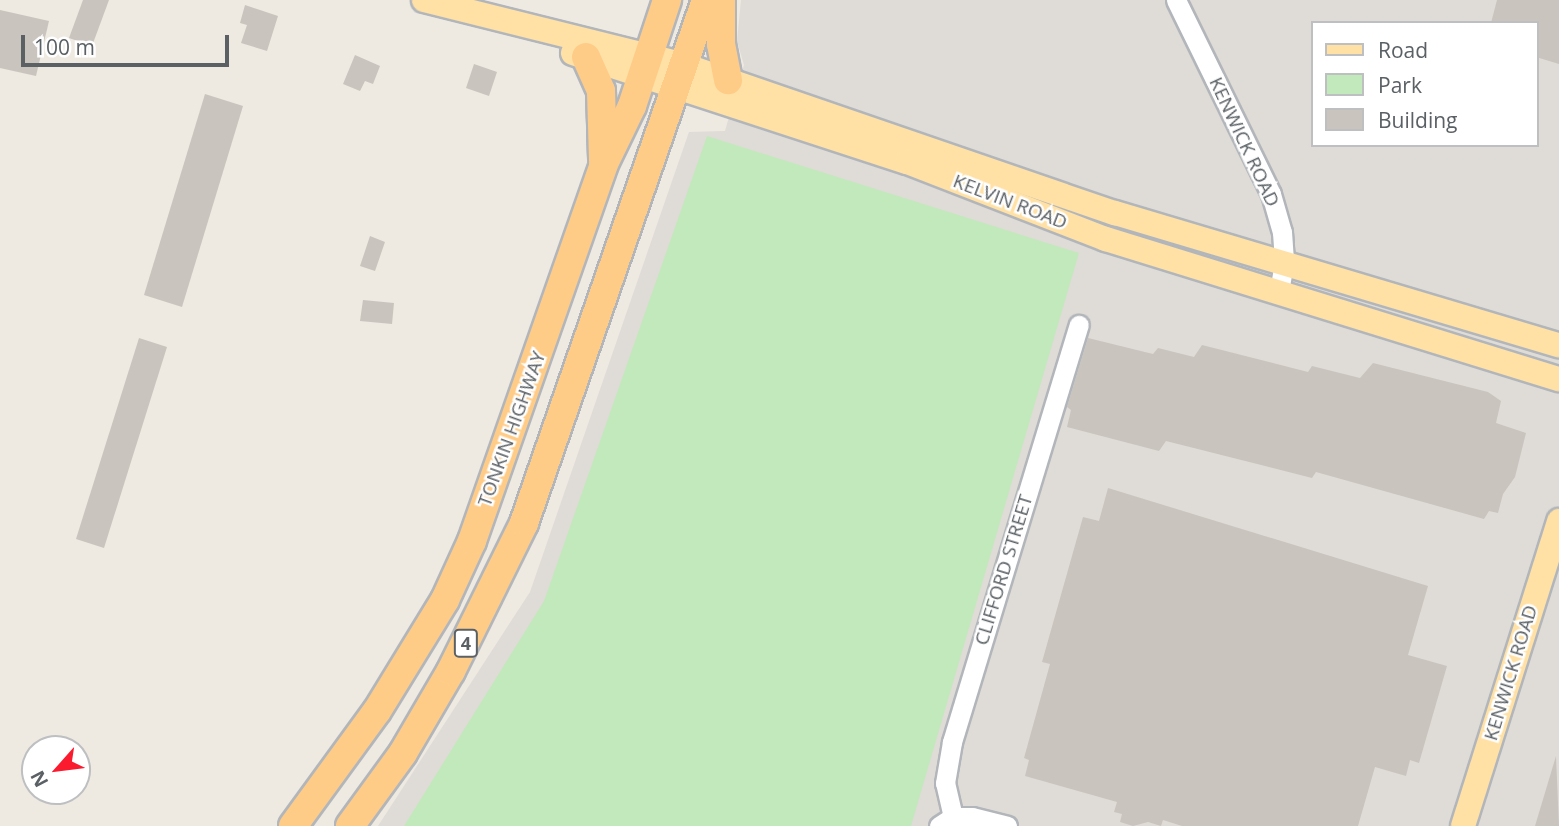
<!DOCTYPE html>
<html>
<head>
<meta charset="utf-8">
<style>
  body { margin:0 }
  #map { position:relative; width:1559px; height:826px; overflow:hidden; background:#eee9e1; font-family:"Open Sans",sans-serif }
  div>[style] { position:absolute }
  .industrial>* { inset:0; background:#dfdbd6 }
  .green>* { inset:0; background:#c2e9bb }
  .building>* { inset:0; background:#c9c4be }
  .roads { filter:drop-shadow(2px 0 #b2b6ba) drop-shadow(-2px 0 #b2b6ba) drop-shadow(0 2px #b2b6ba) drop-shadow(0 -2px #b2b6ba) }
  .minor>* { height:19px; margin:-9.5px; padding:0 9.5px; transform-origin:9.5px; border-radius:9.5px; background:#fff }
  .major>* { height:24px; margin:-12px; padding:0 12px; transform-origin:12px; border-radius:12px; background:#ffe1a6 }
  .highway>* { height:28px; margin:-14px; padding:0 14px; transform-origin:14px; border-radius:14px; background:#fc8 }
  span { translate:-50% -50%; white-space:nowrap; text-align:center; line-height:1.15; -webkit-text-stroke:5px #fff; paint-order:stroke }
  .shield-label span { padding:2px 5px; background:#fff; border:2px solid; border-radius:5px; -webkit-text-stroke-width:0 }
  .shield-label { font-size:18px; color:#5a6064; font-weight:700 }
  .street-label { font-size:19px; color:#5a6064 }
  .legend { position:absolute; left:1311px; top:21px; width:228px; height:126px; box-sizing:border-box; background:#fff; border:2px solid #bdbfc1; margin:0; padding:9px 12px; list-style:none; font-size:21px; color:#5a6064 }
  .legend li { display:flex; align-items:center; gap:14px; height:35px }
  .legend b { width:35px; border:2px solid #bdbfc1 }
  .north { position:absolute; left:21px; top:735px; width:70px; height:70px; box-sizing:border-box; background:#fff; border:2px solid #bdbfc1; border-radius:50%; rotate:242deg; font-size:19px; font-weight:700; line-height:28px; text-align:center; color:#5a6064 }
  .north::after { content:''; display:block; margin:auto; width:24px; height:32px; background:#fb1b2f; clip-path:polygon(50% 0,100% 100%,50% 72%,0 100%) }
  .scale { position:absolute; left:21px; top:35px; width:208px; height:32px; box-sizing:border-box; border:4px solid #5a6064; border-top:0; padding-left:9px; font-size:21px; line-height:24px; white-space:nowrap; color:#5a6064; -webkit-text-stroke:5px #fff; paint-order:stroke }
</style>
</head>
<body>
<div id="map">
  <div class="industrial">
    <div style="clip-path:polygon(evenodd,741px 0,1559px 0,1559px 826px,378px 826px,530px 592px,689px 132px,725px 131px,744px 65px,737px 41px,741px 0,1312px 23px,1536px 23px,1536px 145px,1312px 145px,1312px 23px)"></div>
  </div>
  <div class="green">
    <div style="clip-path:polygon(707px 136px,1079px 253px,911px 826px,404px 826px,544px 601px)"></div>
  </div>
  <div class="building">
    <div style="clip-path:polygon(83px 0,109px 0,92px 46px,69px 38px)"></div>
    <div style="clip-path:polygon(1497px 0,1559px 0,1559px 64px,1536px 57px,1536px 23px,1491px 23px)"></div>
    <div style="clip-path:polygon(245px 5px,278px 16px,267px 51px,241px 43px,247px 25px,240px 23px)"></div>
    <div style="clip-path:polygon(0 10px,49px 21px,36px 76px,0 68px)"></div>
    <div style="clip-path:polygon(355px 55px,380px 66px,373px 84px,365px 81px,360px 91px,343px 84px)"></div>
    <div style="clip-path:polygon(474px 64px,497px 72px,489px 96px,466px 88px)"></div>
    <div style="clip-path:polygon(205px 94px,243px 106px,182px 307px,144px 295px)"></div>
    <div style="clip-path:polygon(370px 236px,385px 242px,375px 271px,360px 266px)"></div>
    <div style="clip-path:polygon(363px 300px,394px 303px,392px 324px,360px 321px)"></div>
    <div style="clip-path:polygon(139px 338px,167px 347px,104px 548px,76px 539px)"></div>
    <div style="clip-path:polygon(1088px 338px,1153px 354px,1158px 348px,1194px 357px,1202px 345px,1308px 372px,1312px 366px,1360px 378px,1373px 363px,1488px 392px,1501px 401px,1496px 423px,1526px 433px,1515px 477px,1503px 494px,1498px 513px,1489px 511px,1484px 519px,1316px 472px,1312px 478px,1166px 441px,1159px 451px,1067px 427px,1071px 410px,1067px 407px)"></div>
    <div style="clip-path:polygon(1108px 488px,1428px 586px,1408px 655px,1447px 666px,1419px 763px,1410px 760px,1406px 776px,1375px 767px,1358px 826px,1182px 826px,1163px 820px,1161px 826px,1148px 822px,1133px 826px,1120px 822px,1122px 814px,1114px 812px,1117px 802px,1025px 776px,1029px 760px,1024px 758px,1050px 664px,1042px 662px,1083px 517px,1099px 521px)"></div>
    <div style="clip-path:polygon(1556px 756px,1559px 826px,1535px 826px)"></div>
  </div>
  <div class="roads">
    <div class="minor">
      <div style="left:1176px;top:0;width:216px;rotate:63.9deg"></div>
      <div style="left:1271px;top:194px;width:40px;rotate:74deg"></div>
      <div style="left:1282px;top:232px;width:31px;rotate:86deg"></div>
      <div style="left:1284px;top:263px;width:28px;rotate:100deg"></div>
      <div style="left:953px;top:817px;width:19px"></div>
      <div style="left:972px;top:817px;width:36px;rotate:14deg"></div>
      <div style="left:939px;top:826px;width:17px;rotate:-33deg"></div>
      <div style="left:953px;top:817px;width:35px;rotate:-103deg"></div>
      <div style="left:945px;top:783px;width:42px;rotate:-80.3deg"></div>
      <div style="left:952px;top:742px;width:436px;rotate:-73.1deg"></div>
    </div>
    <div class="major">
      <div style="left:424px;top:0;width:268px;rotate:14deg"></div>
      <div style="left:684px;top:65px;width:456px;rotate:19deg"></div>
      <div style="left:1115px;top:213px;width:463px;rotate:16.6deg"></div>
      <div style="left:573px;top:53px;width:351px;rotate:18.1deg"></div>
      <div style="left:907px;top:162px;width:213px;rotate:21.2deg"></div>
      <div style="left:1106px;top:239px;width:474px;rotate:17.2deg"></div>
      <div style="left:1463px;top:826px;width:320px;rotate:-72.5deg"></div>
    </div>
    <div class="highway">
      <div style="left:721px;top:0;width:44px;rotate:90deg"></div>
      <div style="left:721px;top:44px;width:37px;rotate:79deg"></div>
      <div style="left:586px;top:57px;width:37px;rotate:66deg"></div>
      <div style="left:601px;top:91px;width:69px;rotate:88.3deg"></div>
      <div style="left:293px;top:826px;width:142px;rotate:-53.9deg"></div>
      <div style="left:377px;top:711px;width:130px;rotate:-58.5deg"></div>
      <div style="left:445px;top:600px;width:65px;rotate:-65.4deg"></div>
      <div style="left:472px;top:541px;width:397px;rotate:-70.7deg"></div>
      <div style="left:603px;top:166px;width:67px;rotate:-64.2deg"></div>
      <div style="left:632px;top:106px;width:112px;rotate:-71.7deg"></div>
      <div style="left:350px;top:826px;width:90px;rotate:-54deg"></div>
      <div style="left:403px;top:753px;width:95px;rotate:-59.7deg"></div>
      <div style="left:451px;top:671px;width:165px;rotate:-63.7deg"></div>
      <div style="left:524px;top:523px;width:554px;rotate:-70.81deg"></div>
    </div>
  </div>
  <div class="shield-label">
    <span style="left:466px;top:643px">4</span>
  </div>
  <div class="street-label">
    <span style="left:1244px;top:142px;rotate:65deg">KENWICK ROAD</span>
    <span style="left:1010px;top:202px;rotate:21deg">KELVIN ROAD</span>
    <span style="left:512px;top:429px;rotate:-70deg">TONKIN HIGHWAY</span>
    <span style="left:1004px;top:570px;rotate:-73deg">CLIFFORD STREET</span>
    <span style="left:1511px;top:673px;rotate:-73deg">KENWICK ROAD</span>
  </div>
  <ul class="legend">
  <li><b style="height:9px;background:#ffe1a6"></b>Road</li>
  <li><b style="height:19px;background:#c2e9bb"></b>Park</li>
  <li><b style="height:19px;background:#c9c4be"></b>Building</li>
  </ul>
  <div class="north">N</div>
  <div class="scale">100 m</div>
</div>
</body>
</html>
